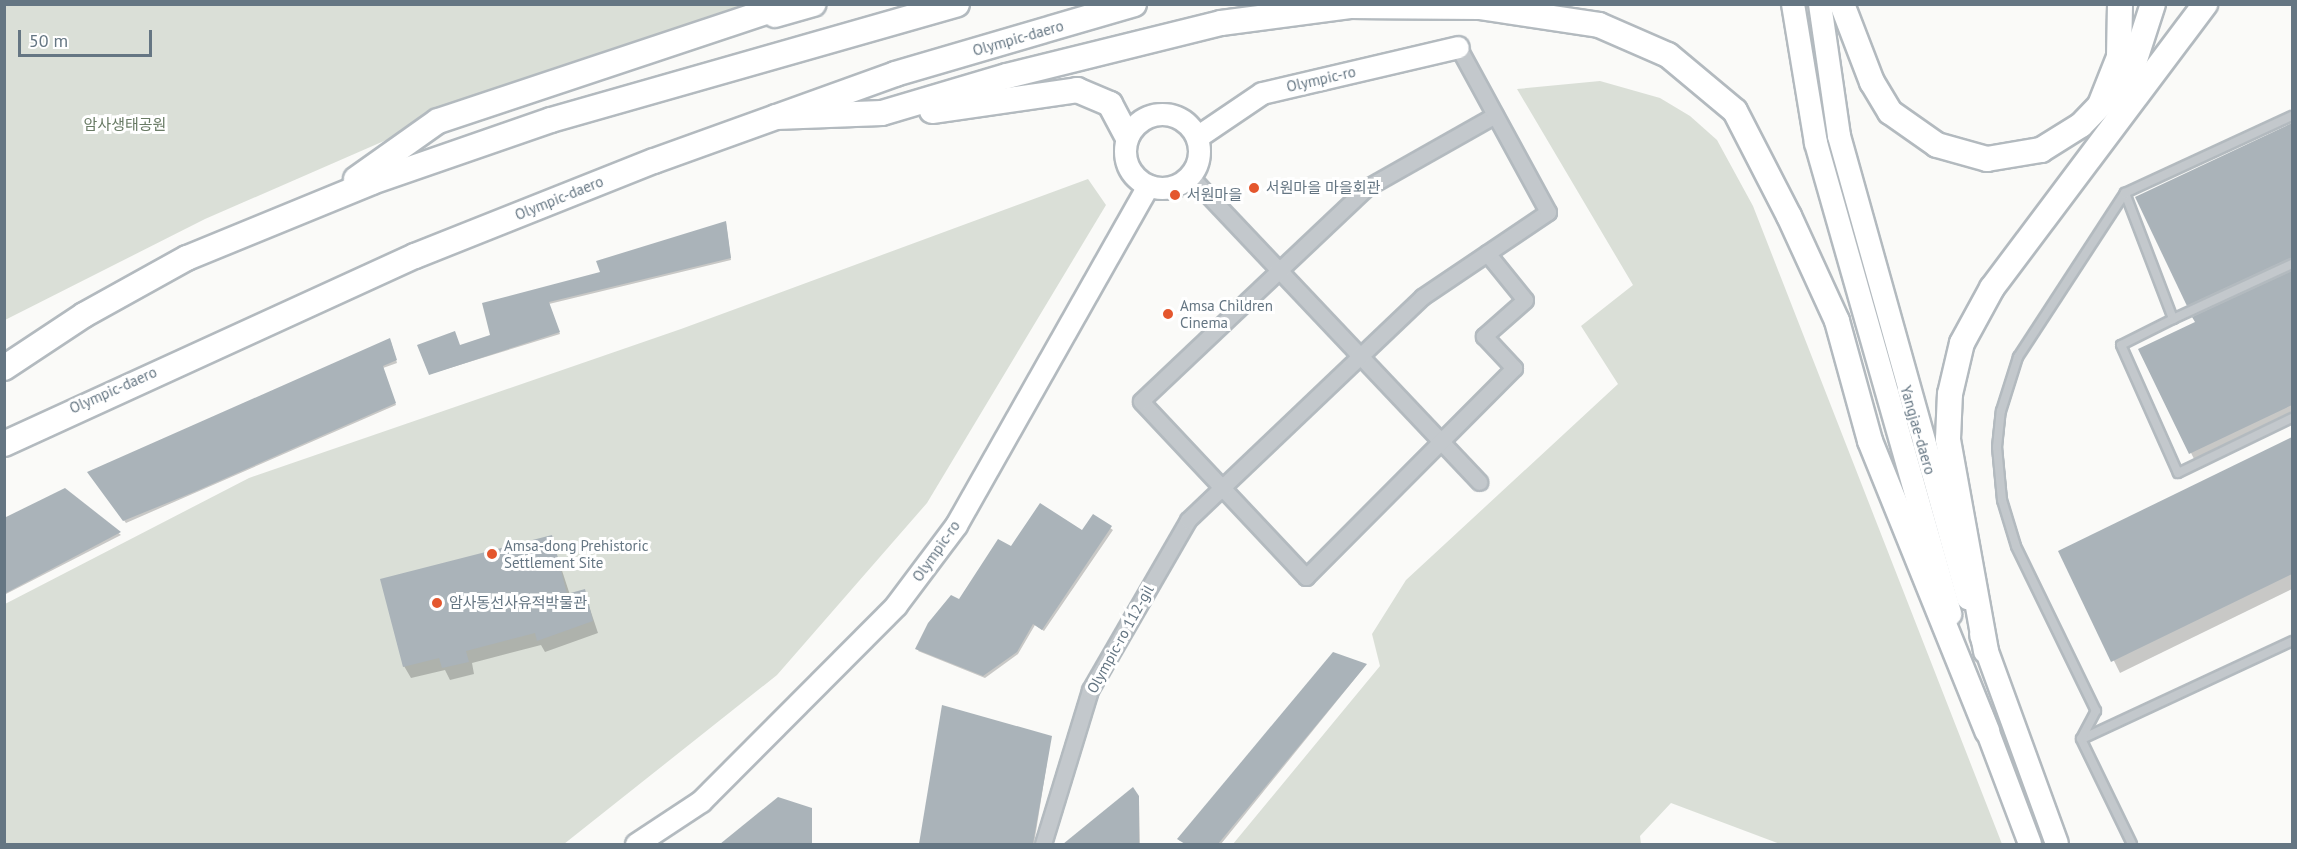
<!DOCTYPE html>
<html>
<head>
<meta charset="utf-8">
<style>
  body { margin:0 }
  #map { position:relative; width:2297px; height:849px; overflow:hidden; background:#fafaf8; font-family:"PT Sans","Noto Sans KR",sans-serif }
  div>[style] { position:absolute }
  .green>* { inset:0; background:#dadfd7 }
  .shadow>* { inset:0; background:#0003 }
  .building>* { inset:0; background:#aab3b9 }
  .roads { filter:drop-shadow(2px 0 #b3babf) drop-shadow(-2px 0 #b3babf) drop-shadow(0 2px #b3babf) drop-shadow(0 -2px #b3babf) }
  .service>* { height:8px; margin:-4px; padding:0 4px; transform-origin:4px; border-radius:4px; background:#c3c8cc }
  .minor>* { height:15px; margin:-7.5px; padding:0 7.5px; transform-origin:7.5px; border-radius:7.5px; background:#c3c8cc }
  .secondary>* { height:21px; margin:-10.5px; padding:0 10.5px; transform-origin:10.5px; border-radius:10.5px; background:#fff }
  .secondary>.ring { margin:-10.5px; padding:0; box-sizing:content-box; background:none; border:21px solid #fff; border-radius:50% }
  .primary>* { height:22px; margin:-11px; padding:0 11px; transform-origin:11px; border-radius:11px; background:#fff }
  .trunk>* { height:24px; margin:-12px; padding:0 12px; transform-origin:12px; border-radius:12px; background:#fff }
  .dots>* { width:16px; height:16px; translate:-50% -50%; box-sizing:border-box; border:3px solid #fff; border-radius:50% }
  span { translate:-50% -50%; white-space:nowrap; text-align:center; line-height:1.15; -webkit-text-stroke:6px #fff; paint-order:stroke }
  .street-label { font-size:15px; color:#657683 }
  .park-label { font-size:15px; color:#687a64 }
  .poi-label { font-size:15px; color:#657683 }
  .left { translate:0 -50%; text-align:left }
  .frame { position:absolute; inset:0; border:6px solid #657683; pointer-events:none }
  .scale { position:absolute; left:18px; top:30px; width:134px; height:27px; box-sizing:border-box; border:3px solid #657683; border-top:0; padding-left:8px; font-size:18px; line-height:21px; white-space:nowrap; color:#657683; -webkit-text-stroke:4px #fff; paint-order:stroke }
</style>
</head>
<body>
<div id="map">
  <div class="green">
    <div style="clip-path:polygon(5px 5px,744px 5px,439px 117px,205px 219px,5px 320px)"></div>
    <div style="clip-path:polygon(1600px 81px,1660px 98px,1690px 116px,1717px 140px,1753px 206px,2002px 844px,1780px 844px,1671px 803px,1640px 836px,1641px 844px,1233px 844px,1380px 666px,1372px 634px,1406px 580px,1618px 384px,1581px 326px,1633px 285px,1517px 89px)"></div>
    <div style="clip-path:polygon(1088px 179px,1106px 205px,927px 503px,777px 675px,564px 844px,5px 844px,5px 604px,249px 478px,681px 329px)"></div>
  </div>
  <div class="shadow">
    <div style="clip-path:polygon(2292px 125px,2292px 420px,2197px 465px,2140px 350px,2197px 323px,2137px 198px)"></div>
    <div style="clip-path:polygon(726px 223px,731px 260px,549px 304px,560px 334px,430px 374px,460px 347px,492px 336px,483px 304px,602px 273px)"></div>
    <div style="clip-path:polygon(391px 342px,397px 363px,383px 368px,396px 405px,126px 523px,89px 473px)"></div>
    <div style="clip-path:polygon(2292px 439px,2292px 589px,2120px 673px,2060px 552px)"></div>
    <div style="clip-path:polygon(65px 490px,121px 535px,4px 595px,4px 521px)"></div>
    <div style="clip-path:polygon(1093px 516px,1113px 530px,1044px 631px,1035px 625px,1018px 654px,985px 678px,918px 651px,1012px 548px,1082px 532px)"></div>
    <div style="clip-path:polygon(551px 537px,570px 595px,584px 591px,598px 633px,545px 652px,541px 645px,472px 663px,474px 674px,450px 680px,445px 670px,411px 678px,404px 666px)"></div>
    <div style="clip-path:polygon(1366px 665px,1221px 844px,1180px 841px,1178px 839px)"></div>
    <div style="clip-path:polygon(943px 707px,1051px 737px,1034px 844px,921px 844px)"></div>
    <div style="clip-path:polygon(1132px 790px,1139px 800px,1140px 844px,1065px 844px)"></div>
    <div style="clip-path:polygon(778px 798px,811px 810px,812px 844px,721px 844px)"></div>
  </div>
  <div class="building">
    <div style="clip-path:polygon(2292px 123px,2292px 258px,2187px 306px,2135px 197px)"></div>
    <div style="clip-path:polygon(726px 221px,731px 258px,549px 302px,560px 332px,429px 375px,417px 345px,455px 331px,460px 345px,490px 335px,482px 303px,600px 272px,596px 261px)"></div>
    <div style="clip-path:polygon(2292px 270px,2292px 405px,2189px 454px,2138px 349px,2195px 322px,2192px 317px)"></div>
    <div style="clip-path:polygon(390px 338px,397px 360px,383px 366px,396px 403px,194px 492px,123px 521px,87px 472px)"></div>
    <div style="clip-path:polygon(2292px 437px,2292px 574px,2111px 662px,2058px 551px)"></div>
    <div style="clip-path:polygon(65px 488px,121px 532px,4px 594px,4px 518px)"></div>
    <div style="clip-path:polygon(1040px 503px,1082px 530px,1093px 514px,1112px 526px,1042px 630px,1033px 624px,1017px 652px,983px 676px,915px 649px,928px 623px,951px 595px,959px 599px,998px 539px,1011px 546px)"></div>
    <div style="clip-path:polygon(552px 535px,567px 594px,585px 589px,593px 621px,537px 641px,535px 633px,466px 651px,469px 662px,442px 668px,439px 658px,403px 667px,380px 579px)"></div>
    <div style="clip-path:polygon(1333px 652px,1367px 664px,1218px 844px,1185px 844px,1177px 839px)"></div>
    <div style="clip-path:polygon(942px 705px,1052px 736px,1033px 844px,919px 844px)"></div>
    <div style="clip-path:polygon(1133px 787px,1139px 796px,1139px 844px,1063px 844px)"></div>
    <div style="clip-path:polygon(778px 797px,812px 808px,812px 844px,720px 844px)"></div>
  </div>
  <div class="roads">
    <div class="service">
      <div style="left:2125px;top:193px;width:135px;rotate:69.1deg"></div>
      <div style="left:2173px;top:319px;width:58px;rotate:153.4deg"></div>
      <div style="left:2121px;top:345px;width:140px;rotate:66deg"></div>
      <div style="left:2178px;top:473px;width:127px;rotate:-25.8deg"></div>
      <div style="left:2173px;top:319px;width:131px;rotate:-24.8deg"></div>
      <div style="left:2082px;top:739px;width:232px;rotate:-25deg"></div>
      <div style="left:2132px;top:844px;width:117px;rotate:-115.9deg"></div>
      <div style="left:2081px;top:739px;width:32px;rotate:-62deg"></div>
      <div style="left:2096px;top:711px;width:183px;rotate:-115.9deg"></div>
      <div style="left:2016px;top:546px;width:48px;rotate:-106.9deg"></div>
      <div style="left:2002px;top:500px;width:53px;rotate:-95.4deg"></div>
      <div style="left:1997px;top:447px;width:36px;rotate:-84deg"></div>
      <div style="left:2001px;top:411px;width:57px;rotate:-72.5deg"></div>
      <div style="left:2018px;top:357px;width:196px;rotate:-56.9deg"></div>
      <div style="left:2125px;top:193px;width:184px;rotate:-24.8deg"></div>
    </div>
    <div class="minor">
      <div style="left:1190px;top:176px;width:421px;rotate:46.6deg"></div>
      <div style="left:1487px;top:253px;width:60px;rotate:51deg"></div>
      <div style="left:1525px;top:300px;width:55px;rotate:138.7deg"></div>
      <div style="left:1484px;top:336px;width:44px;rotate:46.8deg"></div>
      <div style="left:1514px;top:368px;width:295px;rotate:134.9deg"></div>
      <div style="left:1306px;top:577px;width:241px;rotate:-133.2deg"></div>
      <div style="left:1141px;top:401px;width:310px;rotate:-43.4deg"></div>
      <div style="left:1366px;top:188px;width:148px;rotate:-29.5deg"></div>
      <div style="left:1043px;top:844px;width:161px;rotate:-73deg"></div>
      <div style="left:1090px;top:690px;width:196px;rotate:-60deg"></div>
      <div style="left:1188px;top:520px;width:323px;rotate:-43.6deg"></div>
      <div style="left:1422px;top:297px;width:152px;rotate:-34deg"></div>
      <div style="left:1548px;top:212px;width:188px;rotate:-118.6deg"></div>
    </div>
    <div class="secondary">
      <div class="ring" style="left:1125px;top:114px;width:53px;height:53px"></div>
      <div style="left:1197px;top:137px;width:78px;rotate:-34.1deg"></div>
      <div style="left:1262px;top:93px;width:201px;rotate:-13.2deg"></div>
      <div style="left:636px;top:844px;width:78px;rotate:-33.5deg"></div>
      <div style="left:701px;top:801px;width:276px;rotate:-45.1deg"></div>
      <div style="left:896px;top:605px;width:100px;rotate:-53.1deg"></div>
      <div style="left:956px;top:525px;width:390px;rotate:-60.5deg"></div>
    </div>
    <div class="primary">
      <div style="left:1793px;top:4px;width:141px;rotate:80.6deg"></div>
      <div style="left:1816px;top:143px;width:490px;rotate:74.1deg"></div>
      <div style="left:1820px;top:4px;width:133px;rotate:81.8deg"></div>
      <div style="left:1839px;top:136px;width:480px;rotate:74.4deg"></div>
      <div style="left:1981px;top:635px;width:222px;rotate:70deg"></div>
      <div style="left:1981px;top:714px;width:139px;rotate:69.3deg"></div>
    </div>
    <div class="trunk">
      <div style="left:1842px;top:4px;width:84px;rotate:69deg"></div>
      <div style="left:1872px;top:82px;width:35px;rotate:59deg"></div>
      <div style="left:1890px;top:112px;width:57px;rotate:35.1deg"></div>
      <div style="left:1937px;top:145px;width:52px;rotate:15.6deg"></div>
      <div style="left:1987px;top:159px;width:55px;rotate:-9.5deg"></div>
      <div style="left:2041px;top:150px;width:47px;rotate:-32deg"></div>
      <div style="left:2081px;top:125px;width:28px;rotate:-46deg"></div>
      <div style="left:2100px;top:105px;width:52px;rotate:-68.4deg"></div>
      <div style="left:2119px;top:57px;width:53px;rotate:-88.9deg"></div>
      <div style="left:775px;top:15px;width:40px;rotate:-16deg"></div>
      <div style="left:2121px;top:103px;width:104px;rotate:-72.1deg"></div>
      <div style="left:932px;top:111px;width:147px;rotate:-8.2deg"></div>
      <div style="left:1077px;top:90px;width:36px;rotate:23deg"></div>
      <div style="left:1110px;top:104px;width:36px;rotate:62deg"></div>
      <div style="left:776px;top:117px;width:106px;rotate:-2.2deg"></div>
      <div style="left:882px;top:113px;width:130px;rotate:-16.5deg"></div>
      <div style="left:1007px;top:76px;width:220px;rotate:-13.9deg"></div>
      <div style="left:1221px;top:23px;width:130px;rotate:-7.5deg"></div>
      <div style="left:1350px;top:6px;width:129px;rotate:0.4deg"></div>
      <div style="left:1479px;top:7px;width:121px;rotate:8.5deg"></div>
      <div style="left:1599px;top:25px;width:75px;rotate:23.5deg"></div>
      <div style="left:1668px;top:55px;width:87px;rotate:39.9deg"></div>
      <div style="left:1735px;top:111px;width:118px;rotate:62.8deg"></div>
      <div style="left:1789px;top:216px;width:115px;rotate:65.4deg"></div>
      <div style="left:1837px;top:321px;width:124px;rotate:74.6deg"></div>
      <div style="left:1870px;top:441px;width:313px;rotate:68deg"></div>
      <div style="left:356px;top:179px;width:100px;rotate:-35.3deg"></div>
      <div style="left:438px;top:121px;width:371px;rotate:-18.4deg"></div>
      <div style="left:4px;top:368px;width:96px;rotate:-33.5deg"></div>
      <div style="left:84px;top:315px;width:118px;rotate:-29deg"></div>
      <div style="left:187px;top:258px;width:200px;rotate:-22.3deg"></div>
      <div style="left:372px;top:182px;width:189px;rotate:-19.1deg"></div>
      <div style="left:551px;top:120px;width:422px;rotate:-15.9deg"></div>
      <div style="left:4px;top:444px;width:452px;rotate:-24.6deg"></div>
      <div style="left:415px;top:256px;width:257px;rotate:-21.7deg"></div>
      <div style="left:654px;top:161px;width:256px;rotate:-19.8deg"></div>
      <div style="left:895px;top:74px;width:249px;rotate:-16.3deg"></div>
      <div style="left:1986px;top:651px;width:215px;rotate:-100.2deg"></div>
      <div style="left:1948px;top:439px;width:45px;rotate:-87.5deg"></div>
      <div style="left:1950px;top:394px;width:52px;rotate:-76.8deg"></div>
      <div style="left:1962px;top:343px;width:63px;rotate:-61.4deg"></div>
      <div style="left:1992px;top:288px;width:355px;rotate:-53.1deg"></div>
    </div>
  </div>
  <div class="dots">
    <div style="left:1254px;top:188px;background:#e4572e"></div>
    <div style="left:1175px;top:195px;background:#e4572e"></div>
    <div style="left:1168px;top:314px;background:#e4572e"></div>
    <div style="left:492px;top:554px;background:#e4572e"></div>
    <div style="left:437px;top:603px;background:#e4572e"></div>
  </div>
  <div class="street-label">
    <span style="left:1018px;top:38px;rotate:-16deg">Olympic-daero</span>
    <span style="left:1321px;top:79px;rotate:-13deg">Olympic-ro</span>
    <span style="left:559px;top:198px;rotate:-22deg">Olympic-daero</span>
    <span style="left:113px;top:390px;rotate:-24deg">Olympic-daero</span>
    <span style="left:1918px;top:430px;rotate:74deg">Yangjae-daero</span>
    <span style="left:936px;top:551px;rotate:-55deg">Olympic-ro</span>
    <span style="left:1120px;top:639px;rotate:-61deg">Olympic-ro 112-gil</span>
  </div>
  <div class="park-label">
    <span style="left:125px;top:125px">암사생태공원</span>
  </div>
  <div class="poi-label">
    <span class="left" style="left:1266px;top:188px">서원마을 마을회관</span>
    <span class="left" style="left:1187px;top:195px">서원마을</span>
    <span class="left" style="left:1180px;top:314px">Amsa Children<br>Cinema</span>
    <span class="left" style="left:504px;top:554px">Amsa-dong Prehistoric<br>Settlement Site</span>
    <span class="left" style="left:449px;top:603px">암사동선사유적박물관</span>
  </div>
  <div class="frame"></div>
  <div class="scale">50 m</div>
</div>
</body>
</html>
